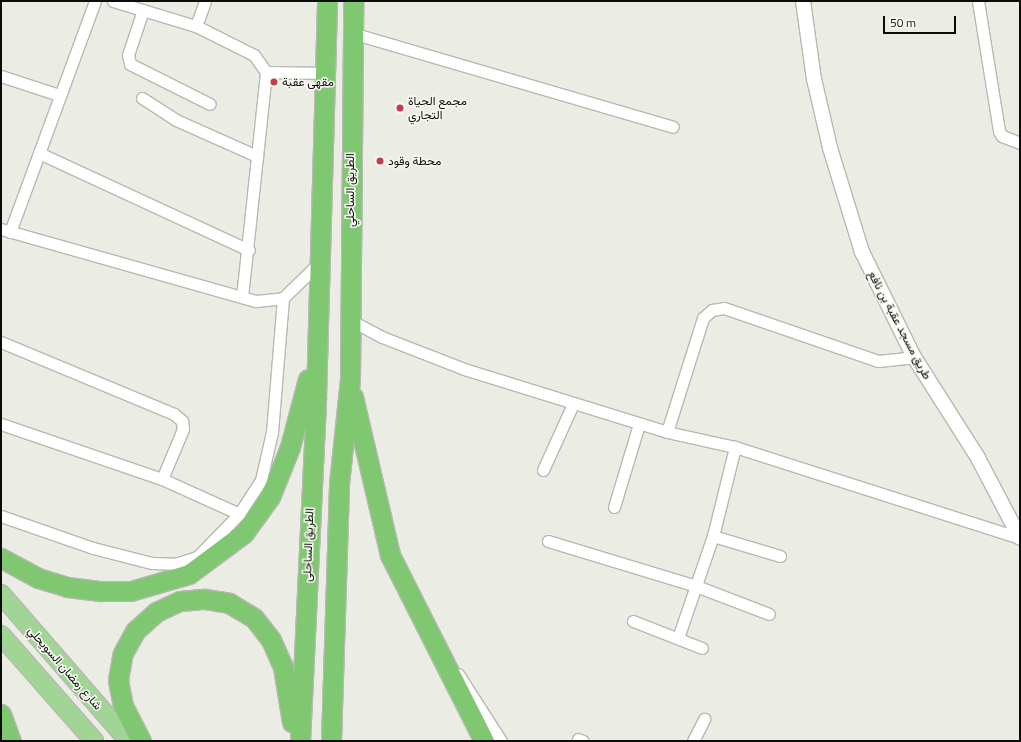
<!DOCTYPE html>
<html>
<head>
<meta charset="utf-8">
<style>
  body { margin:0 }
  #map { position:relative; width:1021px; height:742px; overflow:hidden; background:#ebede5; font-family:"Titillium Web",Vazirmatn,sans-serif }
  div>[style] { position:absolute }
  .roads { filter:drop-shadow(1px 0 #b7b9b2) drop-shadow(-1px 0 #b7b9b2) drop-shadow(0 1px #b7b9b2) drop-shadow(0 -1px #b7b9b2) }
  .minor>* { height:11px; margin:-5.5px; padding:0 5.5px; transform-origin:5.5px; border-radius:5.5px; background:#fff }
  .tertiary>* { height:14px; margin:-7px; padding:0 7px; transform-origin:7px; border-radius:7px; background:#fff }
  .primary>* { height:18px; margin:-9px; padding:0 9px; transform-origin:9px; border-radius:9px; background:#a0d595 }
  .trunk>* { height:19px; margin:-9.5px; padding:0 9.5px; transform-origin:9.5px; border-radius:9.5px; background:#80c772 }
  .dots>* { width:11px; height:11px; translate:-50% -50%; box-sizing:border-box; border:2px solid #f8faf2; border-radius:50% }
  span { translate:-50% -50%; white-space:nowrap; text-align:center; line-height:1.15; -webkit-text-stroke:3px #f8faf2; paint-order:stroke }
  .poi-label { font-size:12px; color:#0c0c0a }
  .left { translate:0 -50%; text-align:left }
  .street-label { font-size:12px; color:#0c0c0a }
  .frame { position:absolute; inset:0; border:2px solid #0c0c0a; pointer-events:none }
  .scale { position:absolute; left:883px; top:16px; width:73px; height:18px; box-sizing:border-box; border:2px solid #0c0c0a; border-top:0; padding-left:5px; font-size:12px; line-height:14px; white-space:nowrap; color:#0c0c0a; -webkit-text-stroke:3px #f8faf2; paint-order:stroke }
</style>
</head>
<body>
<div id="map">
  <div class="roads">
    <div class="minor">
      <div style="left:113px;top:1px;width:87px;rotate:16.8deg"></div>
      <div style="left:196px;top:26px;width:65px;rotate:26.6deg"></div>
      <div style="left:254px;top:55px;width:21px;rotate:55deg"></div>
      <div style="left:266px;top:72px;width:59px;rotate:1deg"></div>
      <div style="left:978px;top:1px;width:132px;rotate:80.8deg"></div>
      <div style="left:999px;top:131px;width:6px;rotate:59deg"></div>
      <div style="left:1002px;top:136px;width:19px;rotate:21deg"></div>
      <div style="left:143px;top:10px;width:47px;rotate:108.4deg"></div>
      <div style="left:128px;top:55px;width:9px;rotate:77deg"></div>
      <div style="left:130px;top:64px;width:89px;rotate:26.6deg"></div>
      <div style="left:196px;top:26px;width:27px;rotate:-70deg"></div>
      <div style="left:352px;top:33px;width:334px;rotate:16.3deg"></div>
      <div style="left:1px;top:76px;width:61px;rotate:18.1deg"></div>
      <div style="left:142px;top:98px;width:40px;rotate:32.9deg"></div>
      <div style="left:176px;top:120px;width:89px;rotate:24deg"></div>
      <div style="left:39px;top:153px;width:231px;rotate:24.8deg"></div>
      <div style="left:1px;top:229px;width:265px;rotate:15.8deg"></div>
      <div style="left:256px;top:301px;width:27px;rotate:-6deg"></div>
      <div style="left:283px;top:298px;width:52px;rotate:-44.2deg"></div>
      <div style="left:10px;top:232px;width:246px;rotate:-69.8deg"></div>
      <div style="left:242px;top:297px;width:226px;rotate:-83.9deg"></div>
      <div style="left:350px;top:320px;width:36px;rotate:28deg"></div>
      <div style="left:382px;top:337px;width:88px;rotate:21.3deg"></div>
      <div style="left:464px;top:369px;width:213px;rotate:17.2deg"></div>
      <div style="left:667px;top:432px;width:70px;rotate:12.4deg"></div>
      <div style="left:735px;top:447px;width:299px;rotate:17.7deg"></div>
      <div style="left:1px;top:342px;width:187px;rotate:22.6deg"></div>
      <div style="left:174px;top:414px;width:11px;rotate:41deg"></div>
      <div style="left:182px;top:421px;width:8px;rotate:83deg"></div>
      <div style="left:183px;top:429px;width:54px;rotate:112.8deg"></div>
      <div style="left:1px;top:424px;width:170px;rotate:18.9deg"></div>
      <div style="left:162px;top:479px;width:85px;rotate:24.4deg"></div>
      <div style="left:239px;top:514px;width:40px;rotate:-57.1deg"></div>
      <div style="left:261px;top:480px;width:49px;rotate:-77.1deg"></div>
      <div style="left:272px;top:432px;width:134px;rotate:-85.3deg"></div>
      <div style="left:667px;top:432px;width:120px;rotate:-72.5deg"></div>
      <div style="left:703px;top:318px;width:12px;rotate:-42deg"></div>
      <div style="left:712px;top:310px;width:12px;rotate:-9deg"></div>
      <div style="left:724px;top:308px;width:163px;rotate:19deg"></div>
      <div style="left:878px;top:361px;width:36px;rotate:-6deg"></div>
      <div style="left:543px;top:470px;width:72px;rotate:-65.6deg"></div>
      <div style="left:614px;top:507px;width:87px;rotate:-73.2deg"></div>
      <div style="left:1px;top:516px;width:97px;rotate:19.2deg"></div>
      <div style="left:93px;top:548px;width:61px;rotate:14.3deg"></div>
      <div style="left:152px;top:563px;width:23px;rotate:2deg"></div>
      <div style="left:175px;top:564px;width:23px;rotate:-18deg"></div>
      <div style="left:197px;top:557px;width:60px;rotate:-45.7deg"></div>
      <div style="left:713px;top:536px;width:70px;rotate:16.6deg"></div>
      <div style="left:548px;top:541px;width:155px;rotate:16.9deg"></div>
      <div style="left:696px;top:586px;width:78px;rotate:21deg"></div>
      <div style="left:633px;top:621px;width:74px;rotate:21.4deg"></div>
      <div style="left:678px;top:638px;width:108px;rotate:-71.1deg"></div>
      <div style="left:713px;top:536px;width:92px;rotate:-76.1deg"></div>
      <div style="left:458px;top:674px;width:80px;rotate:57.3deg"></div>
      <div style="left:578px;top:739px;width:5px;rotate:22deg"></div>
      <div style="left:693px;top:741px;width:25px;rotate:-63deg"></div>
    </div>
    <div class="tertiary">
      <div style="left:803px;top:1px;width:79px;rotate:82deg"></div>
      <div style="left:814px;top:79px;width:71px;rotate:76.9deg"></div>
      <div style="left:830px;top:148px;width:109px;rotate:72.9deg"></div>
      <div style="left:862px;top:252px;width:117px;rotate:63.7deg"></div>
      <div style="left:914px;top:357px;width:120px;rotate:57.6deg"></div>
      <div style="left:978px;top:458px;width:90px;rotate:62.3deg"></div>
    </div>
    <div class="primary">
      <div style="left:1px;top:594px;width:195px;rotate:49deg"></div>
      <div style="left:1px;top:635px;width:141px;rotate:48.7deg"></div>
    </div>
    <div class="trunk">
      <div style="left:353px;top:397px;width:162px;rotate:76.8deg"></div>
      <div style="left:390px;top:555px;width:208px;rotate:63.2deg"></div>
      <div style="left:1px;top:558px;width:42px;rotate:28.4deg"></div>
      <div style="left:38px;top:578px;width:30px;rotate:17deg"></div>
      <div style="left:67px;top:587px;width:34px;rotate:7deg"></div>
      <div style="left:101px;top:591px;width:30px"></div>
      <div style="left:131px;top:591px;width:60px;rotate:-16.3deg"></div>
      <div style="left:189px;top:574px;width:69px;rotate:-36.7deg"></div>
      <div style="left:244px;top:533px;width:44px;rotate:-54.2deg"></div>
      <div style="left:270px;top:497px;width:54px;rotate:-68.2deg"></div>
      <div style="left:290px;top:447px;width:70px;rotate:-75.2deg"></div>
      <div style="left:1px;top:714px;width:29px;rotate:70deg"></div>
      <div style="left:141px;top:741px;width:39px;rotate:-117deg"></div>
      <div style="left:123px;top:706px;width:26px;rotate:-101deg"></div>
      <div style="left:118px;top:680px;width:27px;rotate:-80deg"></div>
      <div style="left:123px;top:653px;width:25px;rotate:-61deg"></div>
      <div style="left:135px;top:631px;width:28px;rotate:-42deg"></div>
      <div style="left:156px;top:612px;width:26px;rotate:-25deg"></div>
      <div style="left:180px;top:601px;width:25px;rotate:-5deg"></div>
      <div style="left:205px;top:599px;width:24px;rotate:9deg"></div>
      <div style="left:229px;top:603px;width:29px;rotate:31deg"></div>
      <div style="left:254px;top:618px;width:28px;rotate:52deg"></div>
      <div style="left:271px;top:640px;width:30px;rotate:66deg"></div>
      <div style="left:283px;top:667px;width:56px;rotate:80.7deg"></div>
      <div style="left:300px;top:741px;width:344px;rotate:-87.3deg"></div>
      <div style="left:316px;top:397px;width:396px;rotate:-88.4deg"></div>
      <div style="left:331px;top:741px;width:257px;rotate:-88.2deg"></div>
      <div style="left:339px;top:484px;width:106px;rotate:-84deg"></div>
      <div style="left:350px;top:379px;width:378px;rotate:-89.5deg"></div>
    </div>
  </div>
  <div class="dots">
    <div style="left:274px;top:82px;background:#c93951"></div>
    <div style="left:400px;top:108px;background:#c93951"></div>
    <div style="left:380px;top:161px;background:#c93951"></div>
  </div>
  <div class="poi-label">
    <span class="left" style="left:282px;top:82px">مقهى عقبة</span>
    <span class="left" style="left:408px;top:108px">مجمع الحياة<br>التجاري</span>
    <span class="left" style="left:388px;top:161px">محطة وقود</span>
  </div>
  <div class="street-label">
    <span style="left:350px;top:190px;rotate:-90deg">الطريق الساحلي</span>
    <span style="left:900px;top:325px;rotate:62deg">طريق مسجد عقبة بن نافع</span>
    <span style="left:308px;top:545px;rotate:-88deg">الطريق الساحلى</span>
    <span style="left:65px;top:668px;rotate:49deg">شارع رمضان السويحلي</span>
  </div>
  <div class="frame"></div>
  <div class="scale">50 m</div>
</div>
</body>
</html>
